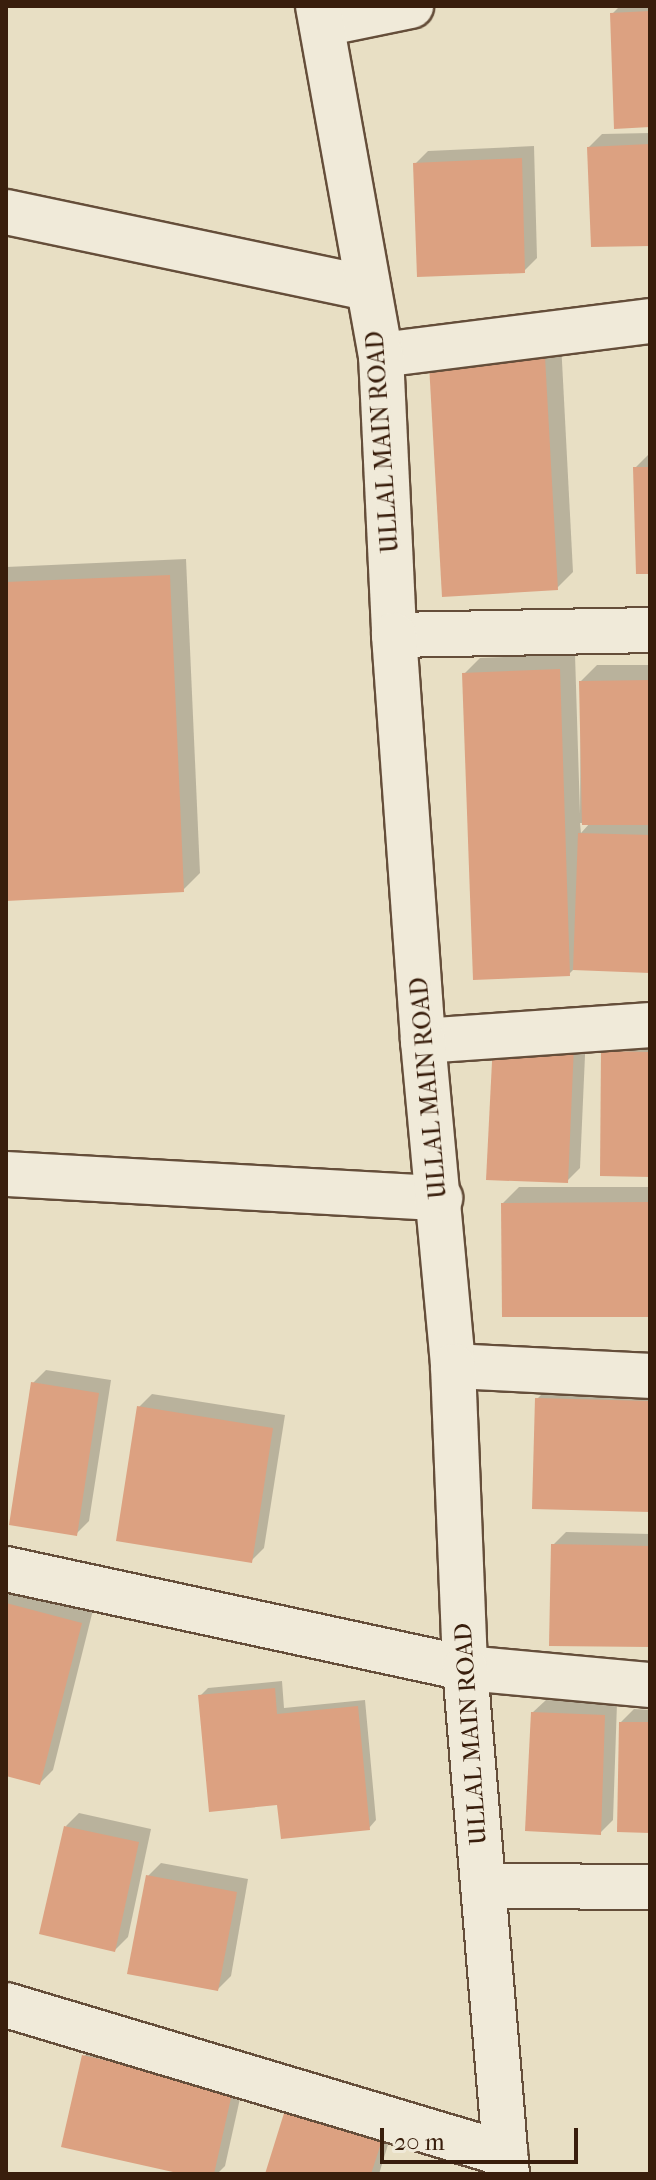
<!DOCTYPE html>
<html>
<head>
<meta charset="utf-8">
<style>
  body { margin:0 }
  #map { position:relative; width:656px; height:2180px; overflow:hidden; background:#e8dfc4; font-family:"IM FELL French Canon",serif }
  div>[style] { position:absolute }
  .shadow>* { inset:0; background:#0003 }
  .building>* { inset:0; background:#dca181 }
  .roads { filter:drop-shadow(2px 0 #654e3a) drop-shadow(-2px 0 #654e3a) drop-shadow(0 2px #654e3a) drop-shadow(0 -2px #654e3a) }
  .minor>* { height:44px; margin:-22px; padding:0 22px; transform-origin:22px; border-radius:22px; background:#f0ead9 }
  .secondary>* { height:44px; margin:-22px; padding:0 22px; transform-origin:22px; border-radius:22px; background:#f0ead9 }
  span { translate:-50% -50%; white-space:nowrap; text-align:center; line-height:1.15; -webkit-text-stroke:6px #f0ead9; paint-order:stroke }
  .street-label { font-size:24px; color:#391e0c }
  .frame { position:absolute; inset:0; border:8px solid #391e0c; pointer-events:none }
  .scale { position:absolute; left:380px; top:2128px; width:198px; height:36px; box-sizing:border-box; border:4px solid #391e0c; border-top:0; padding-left:10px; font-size:24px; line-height:28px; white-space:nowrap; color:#391e0c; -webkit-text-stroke:6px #f0ead9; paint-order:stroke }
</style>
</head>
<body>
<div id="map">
  <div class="shadow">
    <div style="clip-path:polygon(620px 6px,650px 6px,650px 125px,612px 14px)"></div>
    <div style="clip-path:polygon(650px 133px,650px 244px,589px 147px,602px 134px)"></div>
    <div style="clip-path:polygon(534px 146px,537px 258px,524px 271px,415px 164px,428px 151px)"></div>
    <div style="clip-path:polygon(561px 342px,573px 572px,557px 588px,431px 364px)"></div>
    <div style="clip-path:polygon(648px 455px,650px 455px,650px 572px,635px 468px)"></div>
    <div style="clip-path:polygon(186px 559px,200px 873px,183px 890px,6px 899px,6px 567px)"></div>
    <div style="clip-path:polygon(evenodd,575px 654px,580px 814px,581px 681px,597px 665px,650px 665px,650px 971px,575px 968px,569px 974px,464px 674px,480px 658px,575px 654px,580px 823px,590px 823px,581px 833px,580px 823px)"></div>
    <div style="clip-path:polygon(586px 1033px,580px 1168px,567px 1181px,488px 1178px)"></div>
    <div style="clip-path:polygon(616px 1039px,650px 1039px,650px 1175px,603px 1052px)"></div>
    <div style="clip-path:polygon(519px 1187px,650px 1187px,650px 1315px,503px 1203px)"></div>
    <div style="clip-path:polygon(46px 1370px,111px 1380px,89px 1521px,76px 1534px,33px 1383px)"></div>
    <div style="clip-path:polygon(550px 1386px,650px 1389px,650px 1510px,537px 1399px)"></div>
    <div style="clip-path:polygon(152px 1394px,285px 1415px,264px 1548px,251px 1561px,139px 1407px)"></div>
    <div style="clip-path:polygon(566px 1532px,650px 1534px,650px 1645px,553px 1545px)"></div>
    <div style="clip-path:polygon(6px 1587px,93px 1610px,53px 1770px,40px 1783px,6px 1774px)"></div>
    <div style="clip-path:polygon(282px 1681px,284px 1708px,365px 1700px,376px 1820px,369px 1828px,279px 1802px,200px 1696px,208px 1688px)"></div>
    <div style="clip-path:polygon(546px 1700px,617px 1703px,613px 1820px,600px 1833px,532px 1713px)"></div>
    <div style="clip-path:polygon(634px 1709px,650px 1710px,650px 1831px,621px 1722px)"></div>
    <div style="clip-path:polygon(79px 1813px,151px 1829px,128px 1937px,115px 1950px,66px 1826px)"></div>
    <div style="clip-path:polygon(161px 1863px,248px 1879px,231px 1976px,218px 1989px,148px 1876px)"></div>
    <div style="clip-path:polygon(97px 2043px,245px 2076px,225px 2166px,217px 2174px,191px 2174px,84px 2056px)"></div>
    <div style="clip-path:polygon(398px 2112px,379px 2174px,267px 2174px)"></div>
  </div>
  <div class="building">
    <div style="clip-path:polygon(650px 11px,650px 127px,614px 129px,610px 13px)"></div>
    <div style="clip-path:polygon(650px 144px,650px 246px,591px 247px,587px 147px)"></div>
    <div style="clip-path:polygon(522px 158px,525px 273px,417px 277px,413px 163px)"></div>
    <div style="clip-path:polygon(545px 357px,558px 590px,442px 597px,429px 364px)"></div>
    <div style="clip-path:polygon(633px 467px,650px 467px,650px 574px,636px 574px)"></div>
    <div style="clip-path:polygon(170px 575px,184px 892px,6px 901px,6px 582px)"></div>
    <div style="clip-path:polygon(560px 669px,570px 976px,473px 980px,462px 673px)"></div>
    <div style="clip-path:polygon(650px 680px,650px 825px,582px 825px,579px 681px)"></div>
    <div style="clip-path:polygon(578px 833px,650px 835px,650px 973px,573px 970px)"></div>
    <div style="clip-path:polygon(493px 1042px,574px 1045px,568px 1183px,486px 1180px)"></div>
    <div style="clip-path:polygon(601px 1051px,650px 1052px,650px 1177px,600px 1176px)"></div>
    <div style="clip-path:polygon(650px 1202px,650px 1317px,502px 1317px,501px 1203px)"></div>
    <div style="clip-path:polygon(31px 1382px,99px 1393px,77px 1536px,9px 1525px)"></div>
    <div style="clip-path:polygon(535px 1398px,650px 1401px,650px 1512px,532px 1509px)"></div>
    <div style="clip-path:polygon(137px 1406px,273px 1428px,252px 1563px,116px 1541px)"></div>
    <div style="clip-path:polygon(551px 1544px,650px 1546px,650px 1647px,549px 1646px)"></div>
    <div style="clip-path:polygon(6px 1603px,82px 1623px,40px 1785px,6px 1776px)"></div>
    <div style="clip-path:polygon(275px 1688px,277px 1714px,358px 1706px,370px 1830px,281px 1839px,277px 1805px,209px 1812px,198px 1695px)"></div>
    <div style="clip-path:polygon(531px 1712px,605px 1715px,601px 1835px,525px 1831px)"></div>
    <div style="clip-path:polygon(619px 1722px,650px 1722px,650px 1833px,617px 1832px)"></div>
    <div style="clip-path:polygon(64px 1826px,139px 1842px,115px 1952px,39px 1934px)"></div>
    <div style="clip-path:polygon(146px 1875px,237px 1892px,218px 1991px,127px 1974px)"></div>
    <div style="clip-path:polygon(82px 2055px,233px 2089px,214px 2174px,182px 2174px,61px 2147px)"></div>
    <div style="clip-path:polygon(290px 2094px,387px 2125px,371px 2174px,265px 2174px)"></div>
  </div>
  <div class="roads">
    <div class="minor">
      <div style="left:323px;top:24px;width:90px;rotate:-11.6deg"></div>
      <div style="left:6px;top:212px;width:370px;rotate:11.9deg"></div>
      <div style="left:381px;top:355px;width:271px;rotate:-7.2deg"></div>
      <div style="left:394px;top:635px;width:256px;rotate:-1.1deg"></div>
      <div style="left:423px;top:1041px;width:228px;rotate:-4deg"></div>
      <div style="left:6px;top:1174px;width:435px;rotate:3.2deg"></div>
      <div style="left:453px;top:1366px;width:197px;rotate:2.9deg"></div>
      <div style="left:6px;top:1569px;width:470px;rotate:12.2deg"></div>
      <div style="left:465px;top:1668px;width:186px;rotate:5.3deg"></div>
      <div style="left:483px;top:1886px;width:167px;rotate:0.3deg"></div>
      <div style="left:6px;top:2005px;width:521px;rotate:16.63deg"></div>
    </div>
    <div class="secondary">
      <div style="left:318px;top:6px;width:355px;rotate:79.8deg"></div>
      <div style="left:381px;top:355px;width:280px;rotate:87.3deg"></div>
      <div style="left:394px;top:635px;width:407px;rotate:85.9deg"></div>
      <div style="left:423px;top:1041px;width:326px;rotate:84.7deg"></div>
      <div style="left:453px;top:1366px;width:302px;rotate:87.7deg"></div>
      <div style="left:465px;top:1668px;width:508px;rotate:85.26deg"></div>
    </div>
  </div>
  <div class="street-label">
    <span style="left:383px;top:442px;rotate:-94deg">ULLAL MAIN ROAD</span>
    <span style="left:429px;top:1088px;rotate:-95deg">ULLAL MAIN ROAD</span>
    <span style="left:471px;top:1734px;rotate:-94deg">ULLAL MAIN ROAD</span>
  </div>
  <div class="frame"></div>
  <div class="scale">20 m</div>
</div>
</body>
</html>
